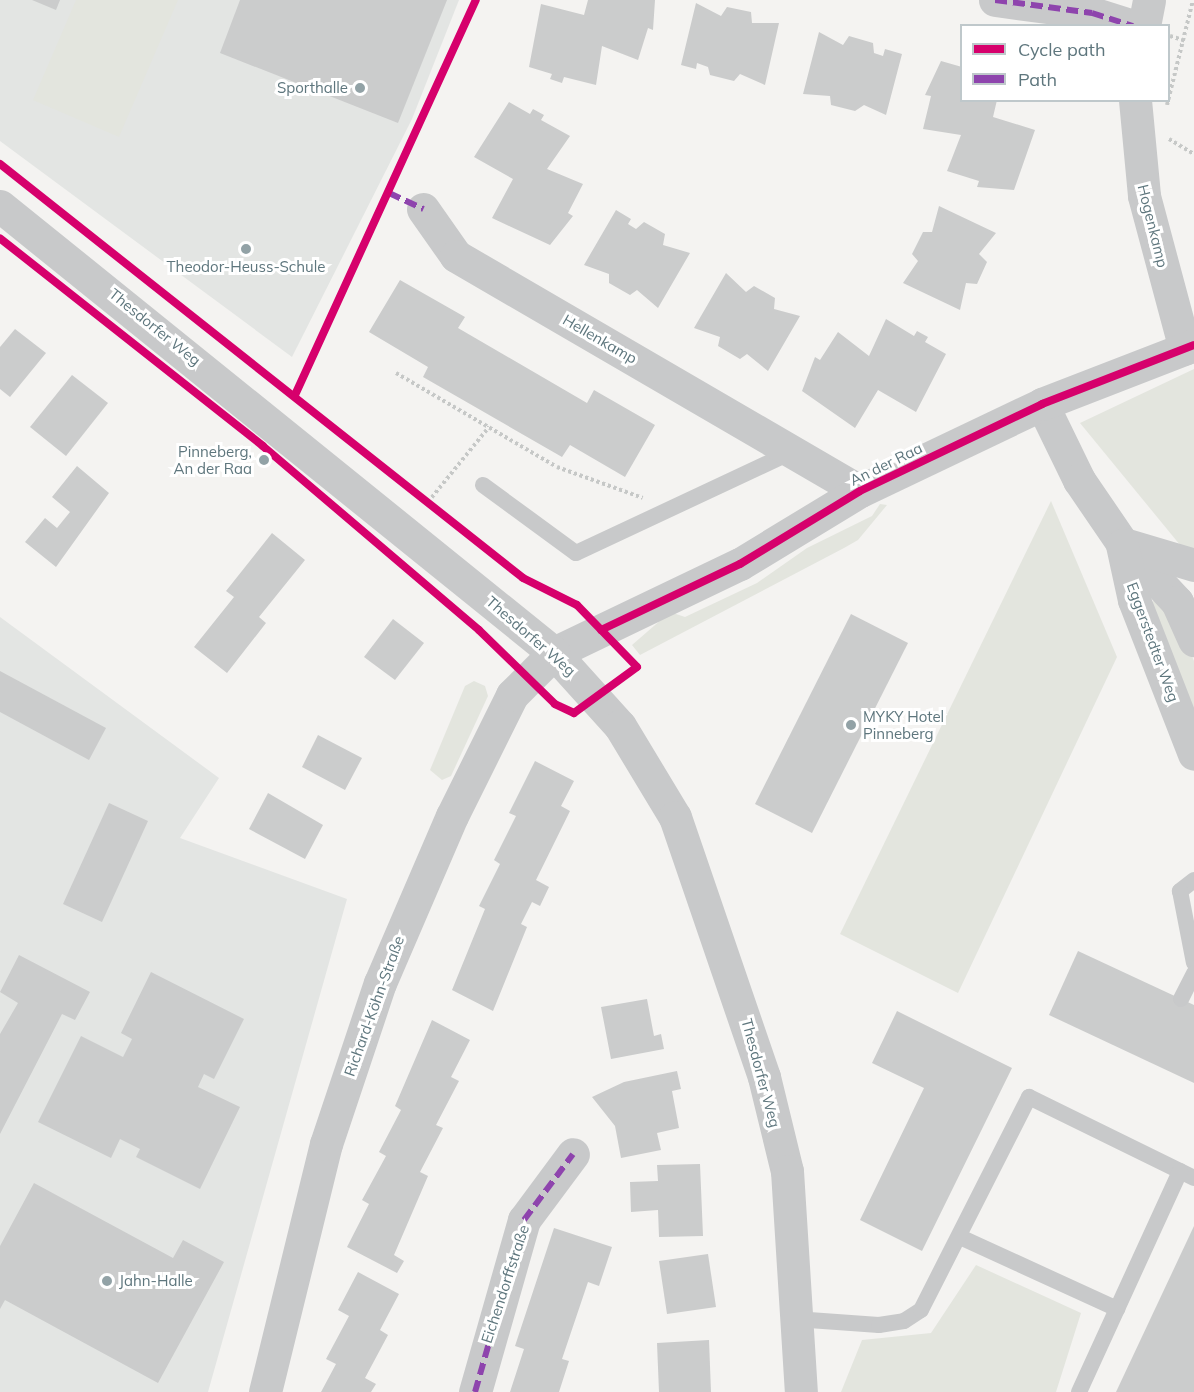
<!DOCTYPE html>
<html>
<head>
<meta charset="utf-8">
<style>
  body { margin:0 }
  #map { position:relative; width:1194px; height:1392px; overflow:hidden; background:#f4f3f1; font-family:Mulish,sans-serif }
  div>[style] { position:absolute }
  .built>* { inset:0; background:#e3e5e3 }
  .green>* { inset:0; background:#e3e5de }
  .building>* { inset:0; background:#cbcccc }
  .path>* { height:4px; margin-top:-2px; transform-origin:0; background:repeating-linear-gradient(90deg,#c6c8c7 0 3px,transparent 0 6px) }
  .service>* { height:16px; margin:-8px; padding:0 8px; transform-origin:8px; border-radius:8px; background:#c8c9ca }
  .minor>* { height:33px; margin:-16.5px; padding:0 16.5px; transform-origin:16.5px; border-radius:16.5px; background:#c8c9ca }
  .tertiary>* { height:33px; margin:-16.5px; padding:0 16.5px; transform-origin:16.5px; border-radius:16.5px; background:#c8c9ca }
  .quiet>* { height:6px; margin-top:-3px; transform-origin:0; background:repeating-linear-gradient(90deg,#8e44ad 0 12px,transparent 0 18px) }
  .cycleway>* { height:8px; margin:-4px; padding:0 4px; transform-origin:4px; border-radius:4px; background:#d6006c }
  .dots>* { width:16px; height:16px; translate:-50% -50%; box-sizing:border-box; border:3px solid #fff; border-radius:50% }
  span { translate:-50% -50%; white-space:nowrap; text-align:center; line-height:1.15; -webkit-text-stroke:6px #fff; paint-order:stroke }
  .poi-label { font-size:15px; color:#5e767d }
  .right { translate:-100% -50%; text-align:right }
  .left { translate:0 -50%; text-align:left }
  .street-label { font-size:15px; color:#5e767d }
  .legend { position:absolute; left:960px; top:24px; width:210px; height:78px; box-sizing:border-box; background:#fff; border:2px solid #bfc8cb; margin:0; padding:8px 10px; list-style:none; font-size:18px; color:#5e767d }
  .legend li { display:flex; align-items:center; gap:12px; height:30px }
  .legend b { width:30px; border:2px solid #bfc8cb }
</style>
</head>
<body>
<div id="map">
  <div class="built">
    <div style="clip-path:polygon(0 0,459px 0,412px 119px,292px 357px,0 141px)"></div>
    <div style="clip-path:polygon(0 617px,219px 778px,180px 838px,347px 899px,208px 1392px,0 1392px)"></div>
  </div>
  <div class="green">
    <div style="clip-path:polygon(76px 0,178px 0,119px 137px,33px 100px)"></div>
    <div style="clip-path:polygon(1194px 369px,1194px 562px,1080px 423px)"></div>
    <div style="clip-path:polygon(1051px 501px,1117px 657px,958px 993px,840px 934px)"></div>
    <div style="clip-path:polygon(880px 504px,887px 505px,858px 540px,844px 548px,640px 655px,632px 645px,670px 612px,685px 617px,757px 583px,807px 548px,872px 516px)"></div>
    <div style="clip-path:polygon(1158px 597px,1172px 606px,1194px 661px,1194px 727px,1150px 604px)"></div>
    <div style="clip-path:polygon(474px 681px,485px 686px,488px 696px,451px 776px,442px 780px,430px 770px,465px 686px)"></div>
    <div style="clip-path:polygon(976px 1265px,1081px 1313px,1056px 1392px,841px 1392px,862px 1340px,931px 1333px)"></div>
  </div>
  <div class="building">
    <div style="clip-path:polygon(32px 0,60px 0,56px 10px)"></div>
    <div style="clip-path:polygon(240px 0,447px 0,398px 123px,220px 53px)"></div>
    <div style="clip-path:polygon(588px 0,655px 0,653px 30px,648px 28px,638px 60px,602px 46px,596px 85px,564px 77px,562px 83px,550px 79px,552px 74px,529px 67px,541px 4px,584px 15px)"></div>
    <div style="clip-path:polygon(696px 3px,721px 16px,727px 7px,751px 12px,752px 23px,779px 23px,765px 85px,740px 74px,734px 81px,710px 75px,708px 67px,697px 63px,696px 69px,681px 65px)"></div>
    <div style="clip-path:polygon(819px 32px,843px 45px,849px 36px,873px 43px,874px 53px,883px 56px,885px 49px,902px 54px,886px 115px,864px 105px,855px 111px,831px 105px,830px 96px,803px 94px)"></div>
    <div style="clip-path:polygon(941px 61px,962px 67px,962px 100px,997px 100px,993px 117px,1035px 130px,1014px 190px,977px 187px,979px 181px,947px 171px,961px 135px,923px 129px,931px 96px,925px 95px)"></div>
    <div style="clip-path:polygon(509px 102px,530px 114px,533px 109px,544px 115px,541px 120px,570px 136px,547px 169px,583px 184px,568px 213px,573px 216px,550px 245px,492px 218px,513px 179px,474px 157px)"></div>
    <div style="clip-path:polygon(939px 206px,996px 233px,979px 254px,987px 262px,977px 284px,966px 283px,960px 310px,903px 283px,918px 261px,912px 254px,923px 232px,932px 232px)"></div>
    <div style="clip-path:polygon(616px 210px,631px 219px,628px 224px,636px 229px,644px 222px,665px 234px,663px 245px,690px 253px,658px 308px,637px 290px,630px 295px,609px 283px,609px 274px,584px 265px)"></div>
    <div style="clip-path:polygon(726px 273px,746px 292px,754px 286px,775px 298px,774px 309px,800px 316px,768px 371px,747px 354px,740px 359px,718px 346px,720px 337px,694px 328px)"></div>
    <div style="clip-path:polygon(400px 280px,465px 317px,458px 328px,587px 403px,594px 390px,655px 425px,625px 477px,570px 445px,562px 457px,423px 377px,428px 367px,369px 332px)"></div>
    <div style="clip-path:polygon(886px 319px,914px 336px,917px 331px,928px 337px,925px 342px,946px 354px,916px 412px,878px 390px,855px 428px,802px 391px,815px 357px,820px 360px,838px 332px,869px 356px)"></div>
    <div style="clip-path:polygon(15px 329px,46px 353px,10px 397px,0 389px,0 347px)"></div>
    <div style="clip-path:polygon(72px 375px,108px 403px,66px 456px,30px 427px)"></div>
    <div style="clip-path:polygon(77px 466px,109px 493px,56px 567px,25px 542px,45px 518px,57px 528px,70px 512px,52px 497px)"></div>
    <div style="clip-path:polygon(272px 533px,305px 560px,259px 617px,266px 623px,227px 673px,194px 647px,234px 597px,226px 591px)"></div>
    <div style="clip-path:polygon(851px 614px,908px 643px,812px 833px,755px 804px)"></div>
    <div style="clip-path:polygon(393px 619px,424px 643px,395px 680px,364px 657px)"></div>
    <div style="clip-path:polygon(0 671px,106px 728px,89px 760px,0 712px)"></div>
    <div style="clip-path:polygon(318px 735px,362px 758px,345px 790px,302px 767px)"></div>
    <div style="clip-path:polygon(535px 761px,574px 781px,561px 806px,570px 811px,536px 880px,549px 887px,540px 906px,532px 902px,521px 924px,527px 927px,493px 1011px,452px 990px,485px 909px,479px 906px,500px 864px,494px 860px,516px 816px,509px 813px)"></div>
    <div style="clip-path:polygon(268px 793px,323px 825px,305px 859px,249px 829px)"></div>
    <div style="clip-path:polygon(109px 803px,148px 821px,102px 922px,63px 904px)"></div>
    <div style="clip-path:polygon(1078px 951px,1194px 1005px,1194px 1083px,1049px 1015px)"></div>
    <div style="clip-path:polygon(19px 955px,90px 992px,75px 1020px,62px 1014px,0 1134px,0 1034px,18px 1003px,0 992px)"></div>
    <div style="clip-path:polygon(151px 972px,244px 1019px,214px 1079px,204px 1074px,198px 1087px,240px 1107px,200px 1189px,136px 1157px,140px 1149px,120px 1139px,111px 1158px,38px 1122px,81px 1036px,123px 1057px,132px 1039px,121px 1033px)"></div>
    <div style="clip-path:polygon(647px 999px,654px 1036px,661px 1034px,664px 1049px,611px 1059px,601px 1007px)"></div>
    <div style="clip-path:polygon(897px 1011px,1012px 1068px,922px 1251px,860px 1220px,924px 1088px,872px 1063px)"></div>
    <div style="clip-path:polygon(432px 1020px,470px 1040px,451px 1077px,459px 1081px,436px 1125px,443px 1128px,420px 1172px,428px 1176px,394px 1255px,404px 1261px,397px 1273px,347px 1247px,369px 1204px,362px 1200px,386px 1156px,379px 1152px,401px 1110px,395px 1106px)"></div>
    <div style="clip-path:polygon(677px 1071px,681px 1089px,672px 1091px,679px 1128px,657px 1133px,661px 1150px,621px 1158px,615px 1126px,592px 1097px,624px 1082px)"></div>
    <div style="clip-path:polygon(700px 1164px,703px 1236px,659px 1237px,658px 1210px,631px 1212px,630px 1182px,658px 1181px,657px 1165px)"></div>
    <div style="clip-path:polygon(34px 1183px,173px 1258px,183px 1240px,224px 1262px,158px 1383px,5px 1300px,0 1309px,0 1246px)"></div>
    <div style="clip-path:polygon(1194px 1226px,1194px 1392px,1116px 1392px)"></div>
    <div style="clip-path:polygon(554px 1228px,612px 1247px,599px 1286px,588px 1282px,562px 1359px,569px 1361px,559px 1392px,510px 1392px,524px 1349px,515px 1346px)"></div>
    <div style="clip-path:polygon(708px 1254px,716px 1307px,667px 1314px,659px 1261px)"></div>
    <div style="clip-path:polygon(358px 1272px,399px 1294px,380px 1330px,388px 1335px,365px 1378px,376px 1384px,371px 1392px,321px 1392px,336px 1364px,326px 1359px,349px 1316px,338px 1310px)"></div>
    <div style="clip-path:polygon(709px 1340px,711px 1392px,659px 1392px,657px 1343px)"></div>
  </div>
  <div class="path">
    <div style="left:1170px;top:36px;width:17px;rotate:17deg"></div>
    <div style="left:1167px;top:105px;width:108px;rotate:-76.1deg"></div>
    <div style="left:1169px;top:139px;width:29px;rotate:31deg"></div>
    <div style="left:396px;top:373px;width:186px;rotate:30.3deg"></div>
    <div style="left:557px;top:467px;width:91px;rotate:19.8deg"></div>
    <div style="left:428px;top:502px;width:97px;rotate:-50.9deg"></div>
  </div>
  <div class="service">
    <div style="left:483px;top:485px;width:115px;rotate:36.2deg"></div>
    <div style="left:576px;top:553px;width:241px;rotate:-25.1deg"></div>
    <div style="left:1194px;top:880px;width:18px;rotate:142deg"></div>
    <div style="left:1180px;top:891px;width:73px;rotate:79deg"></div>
    <div style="left:1181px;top:999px;width:29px;rotate:-63deg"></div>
    <div style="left:960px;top:1237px;width:173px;rotate:24.6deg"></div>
    <div style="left:795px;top:1319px;width:84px;rotate:4.1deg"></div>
    <div style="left:879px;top:1325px;width:25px;rotate:-9deg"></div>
    <div style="left:904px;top:1321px;width:20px;rotate:-33deg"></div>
    <div style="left:921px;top:1310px;width:239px;rotate:-63.1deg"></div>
    <div style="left:1029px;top:1097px;width:184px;rotate:26.1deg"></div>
    <div style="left:1079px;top:1392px;width:243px;rotate:-65.4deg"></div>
  </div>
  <div class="minor">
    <div style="left:995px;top:0;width:98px;rotate:7.6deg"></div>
    <div style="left:1092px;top:13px;width:43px;rotate:17.6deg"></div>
    <div style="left:1144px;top:26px;width:26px;rotate:-79deg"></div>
    <div style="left:1135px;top:100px;width:96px;rotate:84.6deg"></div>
    <div style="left:1144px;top:196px;width:158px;rotate:75deg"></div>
    <div style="left:423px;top:209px;width:57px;rotate:54.9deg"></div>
    <div style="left:456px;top:256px;width:467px;rotate:30.2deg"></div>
    <div style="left:1042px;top:404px;width:85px;rotate:64deg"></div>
    <div style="left:1079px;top:480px;width:76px;rotate:55.7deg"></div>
    <div style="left:1122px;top:543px;width:81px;rotate:47deg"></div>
    <div style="left:1177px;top:602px;width:42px;rotate:65.9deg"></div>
    <div style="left:1124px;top:544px;width:73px;rotate:16.7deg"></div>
    <div style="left:1122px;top:545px;width:56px;rotate:77.7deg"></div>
    <div style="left:1134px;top:600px;width:165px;rotate:68.7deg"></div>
    <div style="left:554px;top:653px;width:206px;rotate:-25.6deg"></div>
    <div style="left:740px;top:564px;width:140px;rotate:-31.3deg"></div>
    <div style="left:860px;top:491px;width:202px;rotate:-25.5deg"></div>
    <div style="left:1042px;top:404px;width:163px;rotate:-21.2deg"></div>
    <div style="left:475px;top:1392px;width:179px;rotate:-74.1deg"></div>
    <div style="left:524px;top:1220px;width:82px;rotate:-53.4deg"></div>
  </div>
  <div class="tertiary">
    <div style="left:0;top:206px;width:712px;rotate:38.9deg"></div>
    <div style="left:554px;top:653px;width:98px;rotate:47.9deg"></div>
    <div style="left:620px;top:726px;width:106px;rotate:58.9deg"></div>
    <div style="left:675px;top:817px;width:275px;rotate:71.1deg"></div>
    <div style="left:764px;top:1077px;width:97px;rotate:76.3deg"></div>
    <div style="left:787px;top:1171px;width:221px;rotate:86.4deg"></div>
    <div style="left:265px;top:1392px;width:255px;rotate:-76.2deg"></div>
    <div style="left:326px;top:1144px;width:170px;rotate:-71.5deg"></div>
    <div style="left:380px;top:983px;width:182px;rotate:-66.7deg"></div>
    <div style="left:452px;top:816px;width:135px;rotate:-63.6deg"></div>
    <div style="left:512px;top:695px;width:59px;rotate:-45deg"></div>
  </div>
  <div class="quiet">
    <div style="left:995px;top:0;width:98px;rotate:7.6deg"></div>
    <div style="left:1092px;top:13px;width:43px;rotate:17.6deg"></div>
    <div style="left:389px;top:193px;width:38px;rotate:25deg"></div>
    <div style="left:475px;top:1392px;width:179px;rotate:-74.1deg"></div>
    <div style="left:524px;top:1220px;width:82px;rotate:-53.4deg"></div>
  </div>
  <div class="cycleway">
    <div style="left:0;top:164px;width:667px;rotate:38.36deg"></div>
    <div style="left:523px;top:578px;width:60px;rotate:26.6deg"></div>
    <div style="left:577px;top:605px;width:86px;rotate:45.9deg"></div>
    <div style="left:637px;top:667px;width:78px;rotate:143.9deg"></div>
    <div style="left:574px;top:713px;width:21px;rotate:-155deg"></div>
    <div style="left:555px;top:704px;width:106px;rotate:-135.8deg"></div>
    <div style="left:479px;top:630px;width:284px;rotate:-139.6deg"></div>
    <div style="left:263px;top:446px;width:335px;rotate:-141.7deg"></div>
    <div style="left:295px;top:395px;width:434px;rotate:-65.4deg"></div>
    <div style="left:601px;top:630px;width:154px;rotate:-25.4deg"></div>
    <div style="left:740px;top:564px;width:140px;rotate:-31.3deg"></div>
    <div style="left:860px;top:491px;width:202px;rotate:-25.5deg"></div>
    <div style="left:1042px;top:404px;width:163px;rotate:-21.2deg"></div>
  </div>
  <div class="dots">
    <div style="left:360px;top:88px;background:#92a2a6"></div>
    <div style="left:246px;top:249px;background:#92a2a6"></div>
    <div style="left:264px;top:460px;background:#92a2a6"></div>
    <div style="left:851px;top:725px;background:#92a2a6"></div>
    <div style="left:107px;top:1281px;background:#92a2a6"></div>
  </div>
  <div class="poi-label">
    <span class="right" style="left:348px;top:88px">Sporthalle</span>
    <span style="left:246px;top:267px">Theodor-Heuss-Schule</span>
    <span class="right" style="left:252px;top:460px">Pinneberg,<br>An der Raa</span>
    <span class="left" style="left:863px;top:725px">MYKY Hotel<br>Pinneberg</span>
    <span class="left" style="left:119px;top:1281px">Jahn-Halle</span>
  </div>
  <div class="street-label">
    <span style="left:1153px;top:226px;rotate:76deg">Hogenkamp</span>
    <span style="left:155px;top:327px;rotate:39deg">Thesdorfer Weg</span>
    <span style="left:600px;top:339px;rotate:30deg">Hellenkamp</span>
    <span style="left:886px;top:464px;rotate:-26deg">An der Raa</span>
    <span style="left:531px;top:636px;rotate:41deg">Thesdorfer Weg</span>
    <span style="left:1153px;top:642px;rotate:70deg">Eggerstedter Weg</span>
    <span style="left:374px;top:1006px;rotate:-70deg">Richard-Köhn-Straße</span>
    <span style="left:761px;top:1073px;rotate:75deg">Thesdorfer Weg</span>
    <span style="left:505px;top:1284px;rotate:-72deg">Eichendorffstraße</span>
  </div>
  <ul class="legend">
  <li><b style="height:8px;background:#d6006c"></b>Cycle path</li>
  <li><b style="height:8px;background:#8e44ad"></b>Path</li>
  </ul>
</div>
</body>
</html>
